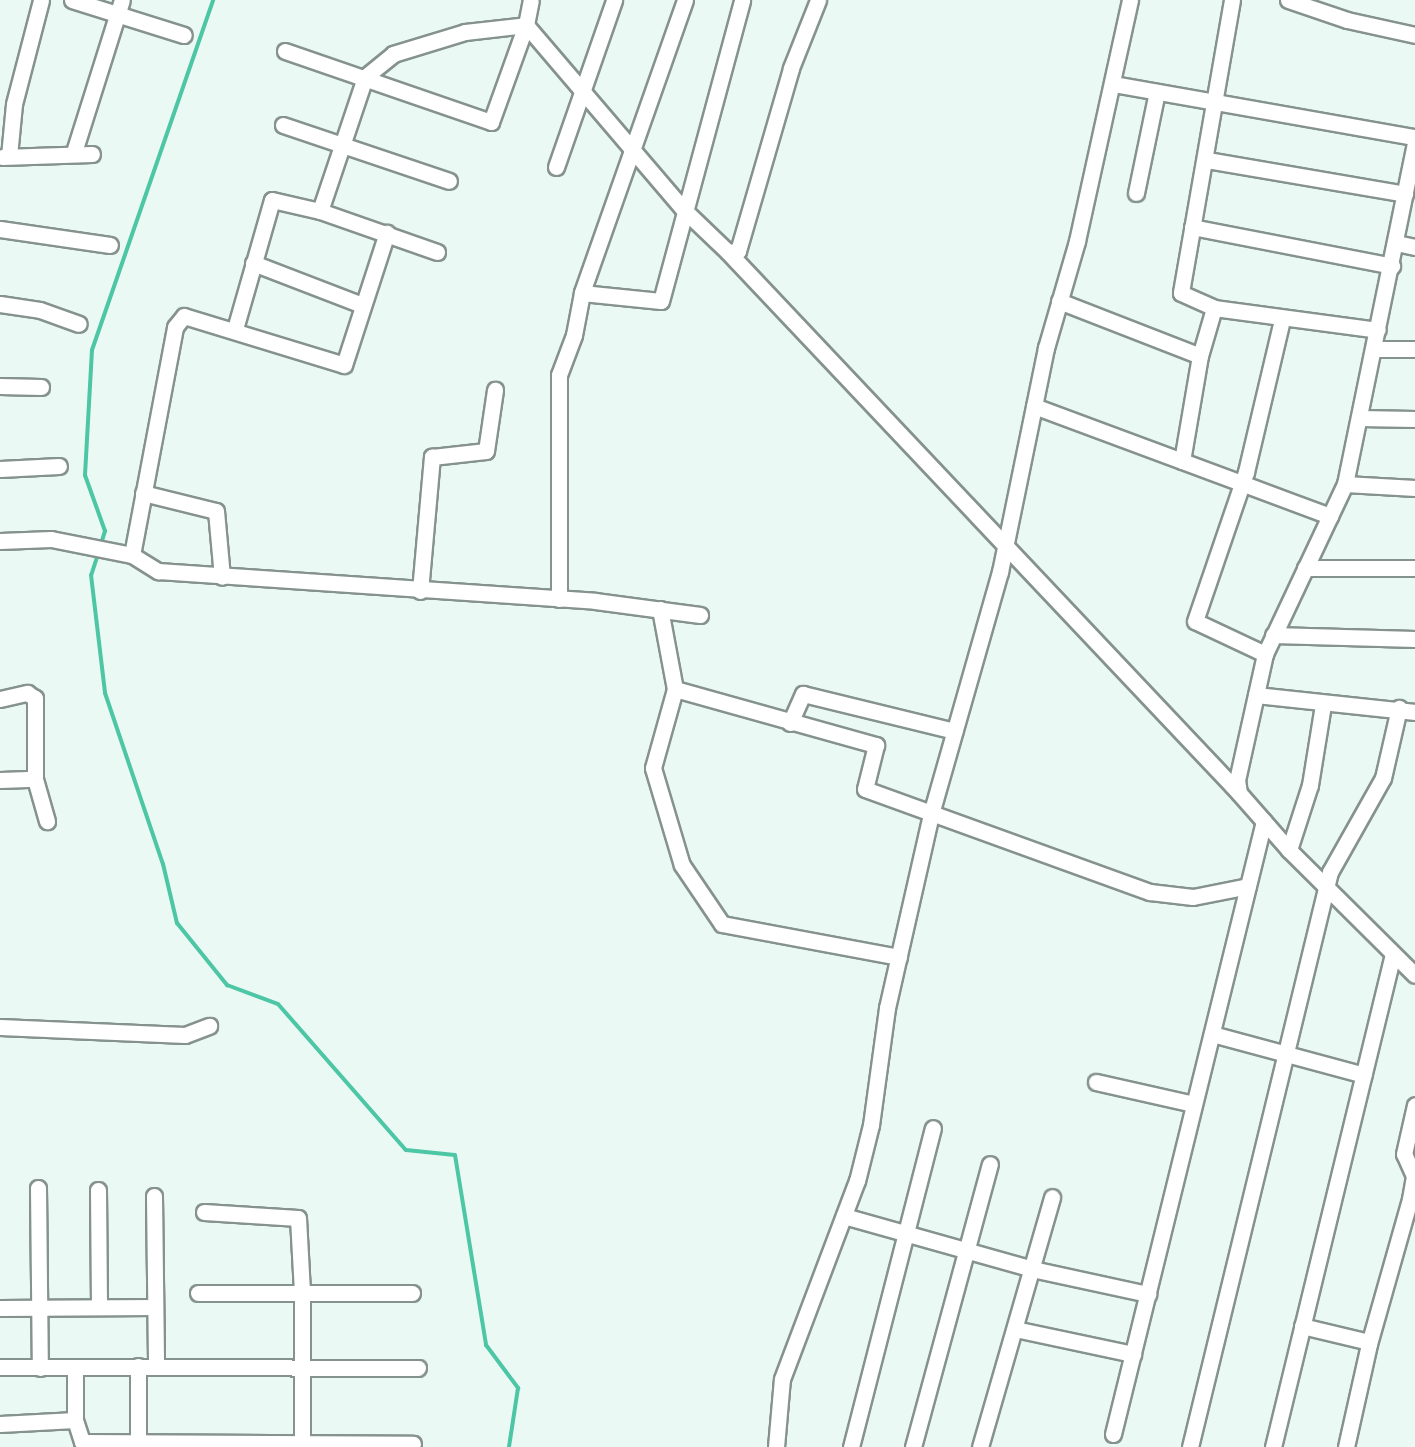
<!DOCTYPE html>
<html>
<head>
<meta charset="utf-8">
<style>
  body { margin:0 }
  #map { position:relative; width:1415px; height:1447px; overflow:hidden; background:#ebf9f4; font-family:"Titillium Web",sans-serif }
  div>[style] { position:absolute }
  .stream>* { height:4px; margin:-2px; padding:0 2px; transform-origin:2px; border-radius:2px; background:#4cc6a5 }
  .roads { filter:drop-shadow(2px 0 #85928d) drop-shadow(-2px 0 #85928d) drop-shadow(0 2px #85928d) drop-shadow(0 -2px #85928d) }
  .street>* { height:15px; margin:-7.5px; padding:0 7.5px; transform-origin:7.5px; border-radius:7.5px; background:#fff }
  span { translate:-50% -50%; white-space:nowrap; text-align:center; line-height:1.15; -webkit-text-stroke:6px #fff; paint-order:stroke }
</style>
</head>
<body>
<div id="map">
  <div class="stream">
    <div style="left:101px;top:544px;width:14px;rotate:-73deg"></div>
    <div style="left:105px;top:531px;width:59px;rotate:-109.7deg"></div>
    <div style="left:85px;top:475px;width:125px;rotate:-86.8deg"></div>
    <div style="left:92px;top:350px;width:370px;rotate:-70.9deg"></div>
    <div style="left:99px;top:551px;width:25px;rotate:108deg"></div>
    <div style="left:91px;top:575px;width:119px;rotate:83.2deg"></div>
    <div style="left:105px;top:693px;width:181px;rotate:71.3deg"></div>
    <div style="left:163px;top:864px;width:61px;rotate:76.7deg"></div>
    <div style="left:177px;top:923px;width:80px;rotate:51.1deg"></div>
    <div style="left:227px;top:985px;width:54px;rotate:20.4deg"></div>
    <div style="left:278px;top:1004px;width:194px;rotate:48.8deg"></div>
    <div style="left:406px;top:1150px;width:49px;rotate:5.8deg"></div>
    <div style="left:455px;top:1155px;width:193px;rotate:80.7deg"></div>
    <div style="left:486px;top:1345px;width:54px;rotate:53.3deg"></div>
    <div style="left:518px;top:1388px;width:60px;rotate:98.7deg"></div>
  </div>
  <div class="roads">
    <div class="street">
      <div style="left:72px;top:0;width:117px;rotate:17.4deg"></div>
      <div style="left:685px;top:0;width:311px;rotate:109.4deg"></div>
      <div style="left:582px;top:293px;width:79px;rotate:5.8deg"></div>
      <div style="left:661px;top:301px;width:312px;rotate:-74.9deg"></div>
      <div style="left:1232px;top:0;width:297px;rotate:99.9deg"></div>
      <div style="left:1181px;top:293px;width:36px;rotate:24deg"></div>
      <div style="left:1214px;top:308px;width:165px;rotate:7.6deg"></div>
      <div style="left:1288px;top:0;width:62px;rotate:18.7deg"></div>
      <div style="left:1347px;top:20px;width:70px;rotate:12.4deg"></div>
      <div style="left:285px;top:51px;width:218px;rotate:19deg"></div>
      <div style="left:491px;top:122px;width:103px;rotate:-70.2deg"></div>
      <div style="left:526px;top:25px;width:25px;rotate:-79deg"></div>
      <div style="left:1113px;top:84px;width:307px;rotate:10deg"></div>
      <div style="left:283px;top:125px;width:175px;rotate:18.6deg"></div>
      <div style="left:1415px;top:143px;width:348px;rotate:101.6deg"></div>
      <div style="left:1345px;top:484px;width:188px;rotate:115.2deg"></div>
      <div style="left:1265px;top:654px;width:129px;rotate:102.5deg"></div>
      <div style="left:1237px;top:780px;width:13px;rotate:81deg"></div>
      <div style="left:1239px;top:793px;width:76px;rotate:48.7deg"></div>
      <div style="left:1289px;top:850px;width:177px;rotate:44.8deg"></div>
      <div style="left:74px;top:152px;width:159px;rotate:-72.5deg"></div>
      <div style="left:9px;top:156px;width:52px;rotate:-84.5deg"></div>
      <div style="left:14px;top:104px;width:107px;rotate:-75.4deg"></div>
      <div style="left:2px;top:157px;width:90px;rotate:-1.9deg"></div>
      <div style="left:1207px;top:160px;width:201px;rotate:9.7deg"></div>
      <div style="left:556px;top:167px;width:177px;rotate:-70.8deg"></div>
      <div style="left:1136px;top:193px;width:103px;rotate:-78.3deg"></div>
      <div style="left:320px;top:211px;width:141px;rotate:-71.4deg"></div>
      <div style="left:365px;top:77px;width:36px;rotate:-39deg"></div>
      <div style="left:393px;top:54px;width:75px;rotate:-17deg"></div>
      <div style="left:465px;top:32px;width:61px;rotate:-6.5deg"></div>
      <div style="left:526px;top:25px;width:242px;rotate:49.5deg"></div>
      <div style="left:683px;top:209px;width:62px;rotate:43.7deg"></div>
      <div style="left:728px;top:252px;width:10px;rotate:-6deg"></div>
      <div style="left:738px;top:251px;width:191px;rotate:-73.8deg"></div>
      <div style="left:791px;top:68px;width:73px;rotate:-68.3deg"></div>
      <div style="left:1192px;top:227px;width:204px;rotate:11deg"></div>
      <div style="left:0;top:229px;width:111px;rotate:8.3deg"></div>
      <div style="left:1396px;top:243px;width:19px;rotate:12deg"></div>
      <div style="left:728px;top:252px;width:744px;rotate:46.63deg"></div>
      <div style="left:253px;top:263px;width:117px;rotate:21.1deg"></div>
      <div style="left:1059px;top:301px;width:151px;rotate:21.3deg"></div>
      <div style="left:0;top:304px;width:40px;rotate:8.5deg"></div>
      <div style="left:40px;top:310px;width:41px;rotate:19.7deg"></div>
      <div style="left:235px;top:329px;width:134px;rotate:-74deg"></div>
      <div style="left:272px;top:200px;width:49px;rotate:12.9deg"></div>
      <div style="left:320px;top:211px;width:124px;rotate:19.3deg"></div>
      <div style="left:1375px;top:349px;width:40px"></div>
      <div style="left:0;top:386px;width:41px;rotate:1.4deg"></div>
      <div style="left:1034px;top:406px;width:316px;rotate:20.4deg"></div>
      <div style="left:1359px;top:418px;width:56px;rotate:1deg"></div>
      <div style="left:1182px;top:461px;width:107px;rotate:-80.3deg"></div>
      <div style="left:1200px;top:356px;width:50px;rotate:-73.7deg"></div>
      <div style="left:0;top:469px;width:59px;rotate:-2.9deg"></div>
      <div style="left:1345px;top:484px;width:70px;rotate:3.3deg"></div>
      <div style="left:143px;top:493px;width:75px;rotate:13.9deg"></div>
      <div style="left:216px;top:511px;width:66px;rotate:84.8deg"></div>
      <div style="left:0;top:541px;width:51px;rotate:-2.2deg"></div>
      <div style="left:51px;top:539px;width:83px;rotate:11.2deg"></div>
      <div style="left:132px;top:555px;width:31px;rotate:32deg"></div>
      <div style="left:158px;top:571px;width:438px;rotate:3.9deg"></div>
      <div style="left:595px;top:601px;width:106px;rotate:7.6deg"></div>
      <div style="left:132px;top:555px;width:232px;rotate:-79.3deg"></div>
      <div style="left:175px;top:327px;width:14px;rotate:-51deg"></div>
      <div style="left:184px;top:316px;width:167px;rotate:17deg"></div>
      <div style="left:344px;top:365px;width:139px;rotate:-72deg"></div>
      <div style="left:1305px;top:568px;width:110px"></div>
      <div style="left:420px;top:591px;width:135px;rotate:-84.9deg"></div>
      <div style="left:432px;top:457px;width:54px;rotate:-6.3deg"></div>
      <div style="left:486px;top:451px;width:62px;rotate:-81.6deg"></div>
      <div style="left:559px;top:599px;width:224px;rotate:-90deg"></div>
      <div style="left:559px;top:375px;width:43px;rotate:-69.4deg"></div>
      <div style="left:574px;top:335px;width:43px;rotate:-79.2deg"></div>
      <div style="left:660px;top:609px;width:81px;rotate:79.4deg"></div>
      <div style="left:675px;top:689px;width:82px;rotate:105.6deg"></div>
      <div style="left:653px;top:768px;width:101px;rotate:73.4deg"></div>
      <div style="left:682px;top:865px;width:71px;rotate:55.9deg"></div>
      <div style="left:722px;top:924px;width:180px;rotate:10.6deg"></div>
      <div style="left:1273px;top:635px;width:142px;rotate:1.6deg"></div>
      <div style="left:1265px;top:654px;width:77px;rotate:-154.8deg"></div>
      <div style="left:1195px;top:621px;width:157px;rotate:-71.1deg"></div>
      <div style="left:1246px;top:472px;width:156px;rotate:-76.7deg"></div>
      <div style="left:675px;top:689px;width:209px;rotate:15.6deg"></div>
      <div style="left:876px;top:745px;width:45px;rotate:104deg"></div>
      <div style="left:865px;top:789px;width:303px;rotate:19.9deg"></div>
      <div style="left:1150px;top:892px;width:43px;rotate:6.6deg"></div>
      <div style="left:1193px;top:897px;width:56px;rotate:-11.3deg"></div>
      <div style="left:1256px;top:695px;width:160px;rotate:6.1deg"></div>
      <div style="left:0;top:699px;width:28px;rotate:-13deg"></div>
      <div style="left:27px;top:693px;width:9px;rotate:32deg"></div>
      <div style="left:35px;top:698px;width:81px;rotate:90deg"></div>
      <div style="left:790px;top:723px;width:32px;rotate:-66deg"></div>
      <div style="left:803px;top:694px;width:156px;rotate:13.7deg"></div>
      <div style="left:0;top:780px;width:35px;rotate:-2deg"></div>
      <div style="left:35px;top:779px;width:44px;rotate:74.1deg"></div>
      <div style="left:1289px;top:850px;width:68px;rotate:-72.1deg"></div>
      <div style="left:1310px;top:785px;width:81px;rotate:-80.8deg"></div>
      <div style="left:0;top:1027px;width:185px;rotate:2.5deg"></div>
      <div style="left:185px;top:1035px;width:26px;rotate:-21deg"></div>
      <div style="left:1212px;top:1034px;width:157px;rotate:15.1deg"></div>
      <div style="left:1096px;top:1082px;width:100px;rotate:12.7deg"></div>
      <div style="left:38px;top:1188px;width:180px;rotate:89.4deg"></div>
      <div style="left:98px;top:1190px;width:117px;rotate:89.5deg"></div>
      <div style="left:154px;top:1196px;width:170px;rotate:89.3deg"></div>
      <div style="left:204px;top:1212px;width:94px;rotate:3.7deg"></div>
      <div style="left:298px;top:1218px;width:74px;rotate:86.9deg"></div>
      <div style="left:302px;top:1292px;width:152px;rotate:90deg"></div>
      <div style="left:844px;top:1216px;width:195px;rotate:15.7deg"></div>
      <div style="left:1032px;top:1269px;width:119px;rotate:12.2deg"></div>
      <div style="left:198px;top:1293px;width:214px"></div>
      <div style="left:0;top:1308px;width:155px;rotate:-0.4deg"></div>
      <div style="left:1302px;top:1326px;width:69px;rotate:13.4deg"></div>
      <div style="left:1015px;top:1329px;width:121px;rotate:12deg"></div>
      <div style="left:138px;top:1366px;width:75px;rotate:90deg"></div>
      <div style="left:0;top:1367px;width:418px;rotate:0.1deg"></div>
      <div style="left:75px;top:1368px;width:52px;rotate:90deg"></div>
      <div style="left:75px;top:1420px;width:23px;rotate:72deg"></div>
      <div style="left:82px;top:1442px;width:331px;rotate:0.3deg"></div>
      <div style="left:0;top:1424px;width:75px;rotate:-3.1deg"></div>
      <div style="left:1113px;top:1434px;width:631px;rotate:-76.16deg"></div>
      <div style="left:776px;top:1447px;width:68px;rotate:-85deg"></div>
      <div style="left:782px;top:1379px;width:212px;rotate:-69.3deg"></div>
      <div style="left:857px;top:1181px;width:58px;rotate:-76deg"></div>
      <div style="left:871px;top:1125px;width:118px;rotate:-82.2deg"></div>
      <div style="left:887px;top:1008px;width:199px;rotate:-77.2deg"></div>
      <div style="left:931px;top:814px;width:252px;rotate:-74.1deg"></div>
      <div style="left:1000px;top:572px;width:229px;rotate:-78.4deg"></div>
      <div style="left:1046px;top:348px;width:111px;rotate:-73.8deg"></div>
      <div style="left:1077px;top:241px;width:247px;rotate:-77.6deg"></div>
      <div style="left:851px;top:1447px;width:329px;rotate:-75.6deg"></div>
      <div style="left:913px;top:1447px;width:293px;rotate:-74.8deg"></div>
      <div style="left:980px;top:1447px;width:260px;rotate:-73.9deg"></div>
      <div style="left:1190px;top:1447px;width:592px;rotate:-76.32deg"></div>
      <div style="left:1330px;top:872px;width:108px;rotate:-60.6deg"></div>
      <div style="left:1383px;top:778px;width:72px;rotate:-77.1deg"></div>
      <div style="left:1273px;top:1447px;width:507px;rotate:-76.32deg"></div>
      <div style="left:1346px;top:1447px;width:106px;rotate:-77.4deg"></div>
      <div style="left:1369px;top:1344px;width:151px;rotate:-74.2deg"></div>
      <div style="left:1410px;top:1199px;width:23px;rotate:-80deg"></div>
      <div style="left:1414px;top:1176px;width:24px;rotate:-114deg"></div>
      <div style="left:1404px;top:1154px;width:50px;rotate:-77.3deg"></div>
    </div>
  </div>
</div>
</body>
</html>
